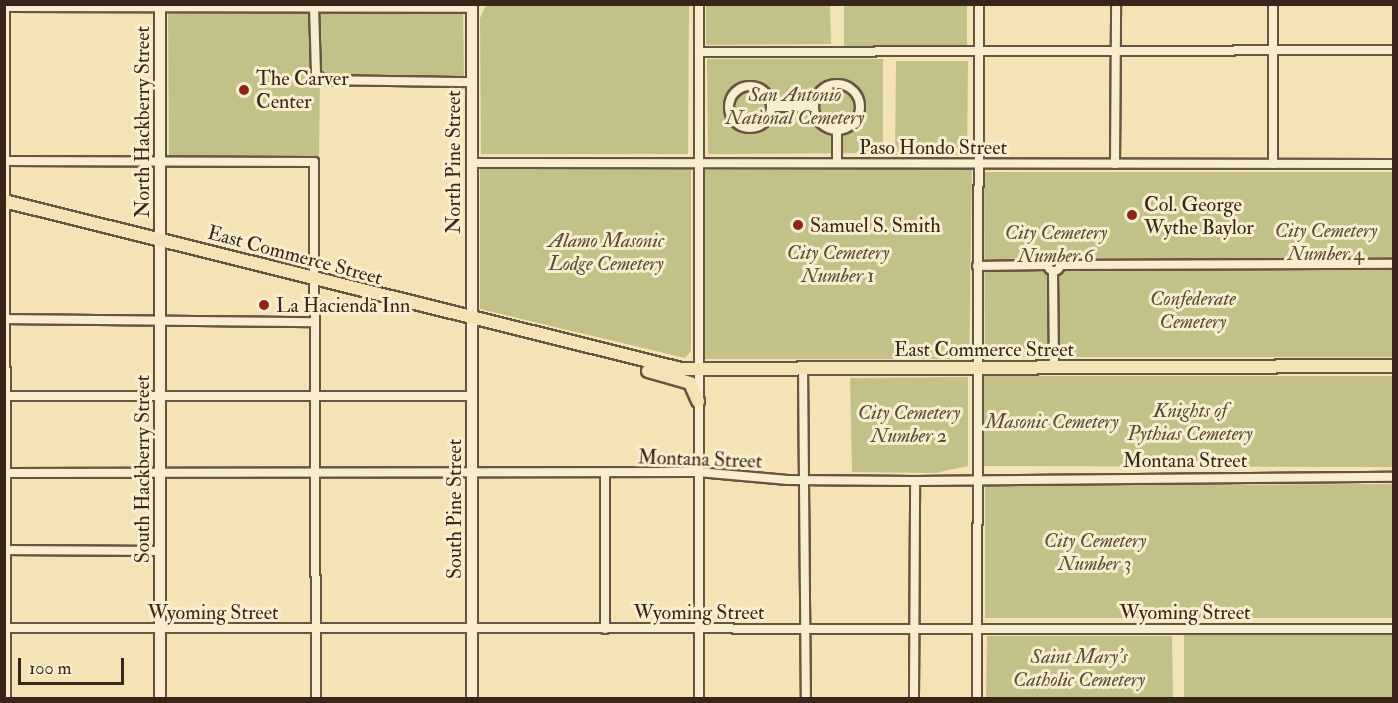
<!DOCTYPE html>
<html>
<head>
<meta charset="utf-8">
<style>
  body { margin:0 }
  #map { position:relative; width:1398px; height:703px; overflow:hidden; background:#f4e3b5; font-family:"IM FELL Double Pica",serif }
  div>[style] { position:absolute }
  .green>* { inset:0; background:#c2c188 }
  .roads { filter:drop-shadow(2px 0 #685441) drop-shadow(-2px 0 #685441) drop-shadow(0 2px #685441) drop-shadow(0 -2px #685441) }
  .street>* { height:8px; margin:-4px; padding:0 4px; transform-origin:4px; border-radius:4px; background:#f8edcf }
  .street>.ring { margin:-4px; padding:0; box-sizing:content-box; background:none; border:8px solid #f8edcf; border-radius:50% }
  .secondary>* { height:10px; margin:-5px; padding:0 5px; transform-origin:5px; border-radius:5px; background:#f8edcf }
  .primary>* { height:12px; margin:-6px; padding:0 6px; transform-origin:6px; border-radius:6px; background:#f4e3b5 }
  .dots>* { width:16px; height:16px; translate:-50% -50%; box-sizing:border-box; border:3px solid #f8edcf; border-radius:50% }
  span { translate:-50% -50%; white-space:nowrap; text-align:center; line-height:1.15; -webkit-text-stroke:6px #f8edcf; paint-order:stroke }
  .poi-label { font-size:20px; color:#3a251a }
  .left { translate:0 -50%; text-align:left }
  .park-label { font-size:20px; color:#5c4c36; font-style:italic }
  .street-label { font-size:20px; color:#3a251a }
  .frame { position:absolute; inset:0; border:6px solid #3a251a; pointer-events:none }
  .scale { position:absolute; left:18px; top:658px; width:106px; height:27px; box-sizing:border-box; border:3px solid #3a251a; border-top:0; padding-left:8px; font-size:18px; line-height:21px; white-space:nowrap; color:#3a251a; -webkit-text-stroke:4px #f8edcf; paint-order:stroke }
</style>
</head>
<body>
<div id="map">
  <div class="green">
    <div style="clip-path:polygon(486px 5px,689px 5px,688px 154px,481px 154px,480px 18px)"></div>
    <div style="clip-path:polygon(706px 5px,830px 5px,831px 44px,706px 45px)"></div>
    <div style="clip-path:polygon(844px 5px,967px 5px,967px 49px,844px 49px)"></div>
    <div style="clip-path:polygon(168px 14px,463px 14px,464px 76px,320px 78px,319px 156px,169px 156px)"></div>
    <div style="clip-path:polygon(707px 59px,883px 59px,883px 153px,708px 154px)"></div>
    <div style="clip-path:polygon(896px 61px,968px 61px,967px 155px,895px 155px)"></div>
    <div style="clip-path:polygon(480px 168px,691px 168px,691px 351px,685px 358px,480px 309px)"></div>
    <div style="clip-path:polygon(972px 169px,969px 359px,704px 359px,705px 170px)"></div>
    <div style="clip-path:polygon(984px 172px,1393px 172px,1393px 357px,985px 357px)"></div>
    <div style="clip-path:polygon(984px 376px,1393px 376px,1393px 467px,984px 466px)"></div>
    <div style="clip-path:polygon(968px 377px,968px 466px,935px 473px,852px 472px,850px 378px)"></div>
    <div style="clip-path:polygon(1393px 484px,1393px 618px,985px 618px,985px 486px)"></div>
    <div style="clip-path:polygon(1184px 633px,1393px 633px,1393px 698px,1184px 698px)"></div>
    <div style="clip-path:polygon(987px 636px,1172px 636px,1173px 698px,986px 698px)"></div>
  </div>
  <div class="roads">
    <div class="street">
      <div style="left:5px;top:4px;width:694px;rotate:89.92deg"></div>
      <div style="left:699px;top:4px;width:694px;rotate:90deg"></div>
      <div style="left:314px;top:6px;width:68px;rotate:88.3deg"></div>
      <div style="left:316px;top:74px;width:9px;rotate:41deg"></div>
      <div style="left:323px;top:80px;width:149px;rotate:0.8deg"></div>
      <div style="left:4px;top:7px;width:468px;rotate:0.1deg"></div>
      <div style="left:699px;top:52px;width:695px;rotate:-0.16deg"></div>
      <div class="ring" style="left:814px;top:84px;width:38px;height:38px"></div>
      <div class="ring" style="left:729px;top:86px;width:34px;height:34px"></div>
      <div style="left:771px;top:107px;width:43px"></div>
      <div style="left:837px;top:131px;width:32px;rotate:90deg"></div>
      <div style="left:5px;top:161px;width:309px;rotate:0.2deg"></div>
      <div style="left:314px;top:162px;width:536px;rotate:89.79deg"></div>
      <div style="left:471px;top:163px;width:923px;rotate:0.06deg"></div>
      <div style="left:1115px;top:164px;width:160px;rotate:-89.6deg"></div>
      <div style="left:1273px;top:164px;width:160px;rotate:-90deg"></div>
      <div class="ring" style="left:1048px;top:259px;width:4px;height:4px"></div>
      <div style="left:1060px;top:265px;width:334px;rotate:-0.2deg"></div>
      <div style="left:977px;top:266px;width:70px;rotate:-0.8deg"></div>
      <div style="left:1053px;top:272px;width:96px;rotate:89.4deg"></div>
      <div style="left:4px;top:319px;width:309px;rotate:0.6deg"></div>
      <div style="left:803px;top:368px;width:330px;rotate:89.5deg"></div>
      <div style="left:5px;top:396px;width:467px"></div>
      <div style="left:4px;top:473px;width:694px;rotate:-0.08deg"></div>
      <div style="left:698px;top:472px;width:90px;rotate:5.1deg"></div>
      <div style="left:788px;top:480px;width:127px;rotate:0.5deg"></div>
      <div style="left:915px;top:481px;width:479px;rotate:-0.5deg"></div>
      <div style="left:5px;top:550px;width:155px;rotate:0.4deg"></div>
      <div style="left:4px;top:628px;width:1390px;rotate:0.04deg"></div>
      <div style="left:605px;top:629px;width:156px;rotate:-90deg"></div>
      <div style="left:914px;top:698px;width:217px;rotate:-89.7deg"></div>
      <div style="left:977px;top:698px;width:694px;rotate:-89.83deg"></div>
    </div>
    <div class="secondary">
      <div style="left:160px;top:4px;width:694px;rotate:90deg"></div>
      <div style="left:472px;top:4px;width:694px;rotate:90deg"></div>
    </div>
    <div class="primary">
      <div style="left:4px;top:201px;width:698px;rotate:13.94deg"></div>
      <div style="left:681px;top:369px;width:713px;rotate:-0.24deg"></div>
      <div style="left:648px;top:371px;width:44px;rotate:15.9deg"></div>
      <div style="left:690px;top:383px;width:20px;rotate:66deg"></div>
    </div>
  </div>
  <div class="dots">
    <div style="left:244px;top:90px;background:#8f2418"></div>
    <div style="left:1132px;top:215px;background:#8f2418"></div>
    <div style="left:798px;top:225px;background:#8f2418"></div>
    <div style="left:264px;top:305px;background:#8f2418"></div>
  </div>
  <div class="poi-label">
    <span class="left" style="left:256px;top:90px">The Carver<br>Center</span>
    <span class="left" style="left:1144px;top:216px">Col. George<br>Wythe Baylor</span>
    <span class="left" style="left:810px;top:225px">Samuel S. Smith</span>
    <span class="left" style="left:276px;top:305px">La Hacienda Inn</span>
  </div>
  <div class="park-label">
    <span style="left:795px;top:106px">San Antonio<br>National Cemetery</span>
    <span style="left:1326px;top:242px">City Cemetery<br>Number 4</span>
    <span style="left:1056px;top:244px">City Cemetery<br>Number 6</span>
    <span style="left:606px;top:252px">Alamo Masonic<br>Lodge Cemetery</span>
    <span style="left:838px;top:264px">City Cemetery<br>Number 1</span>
    <span style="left:1193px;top:310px">Confederate<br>Cemetery</span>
    <span style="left:1190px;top:422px">Knights of<br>Pythias Cemetery</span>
    <span style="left:909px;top:424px">City Cemetery<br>Number 2</span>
    <span style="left:1052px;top:421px">Masonic Cemetery</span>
    <span style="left:1095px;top:552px">City Cemetery<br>Number 3</span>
    <span style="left:1079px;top:668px">Saint Mary's<br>Catholic Cemetery</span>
  </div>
  <div class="street-label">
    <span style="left:142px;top:122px;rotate:-90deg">North Hackberry Street</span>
    <span style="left:933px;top:147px">Paso Hondo Street</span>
    <span style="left:453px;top:162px;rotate:-90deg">North Pine Street</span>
    <span style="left:295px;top:255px;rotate:15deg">East Commerce Street</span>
    <span style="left:984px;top:349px">East Commerce Street</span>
    <span style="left:700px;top:459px;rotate:2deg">Montana Street</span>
    <span style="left:1185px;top:460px">Montana Street</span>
    <span style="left:142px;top:469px;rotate:-90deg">South Hackberry Street</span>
    <span style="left:454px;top:509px;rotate:-90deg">South Pine Street</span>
    <span style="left:213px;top:612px">Wyoming Street</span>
    <span style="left:699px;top:612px">Wyoming Street</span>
    <span style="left:1185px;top:612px">Wyoming Street</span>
  </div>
  <div class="frame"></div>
  <div class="scale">100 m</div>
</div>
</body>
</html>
